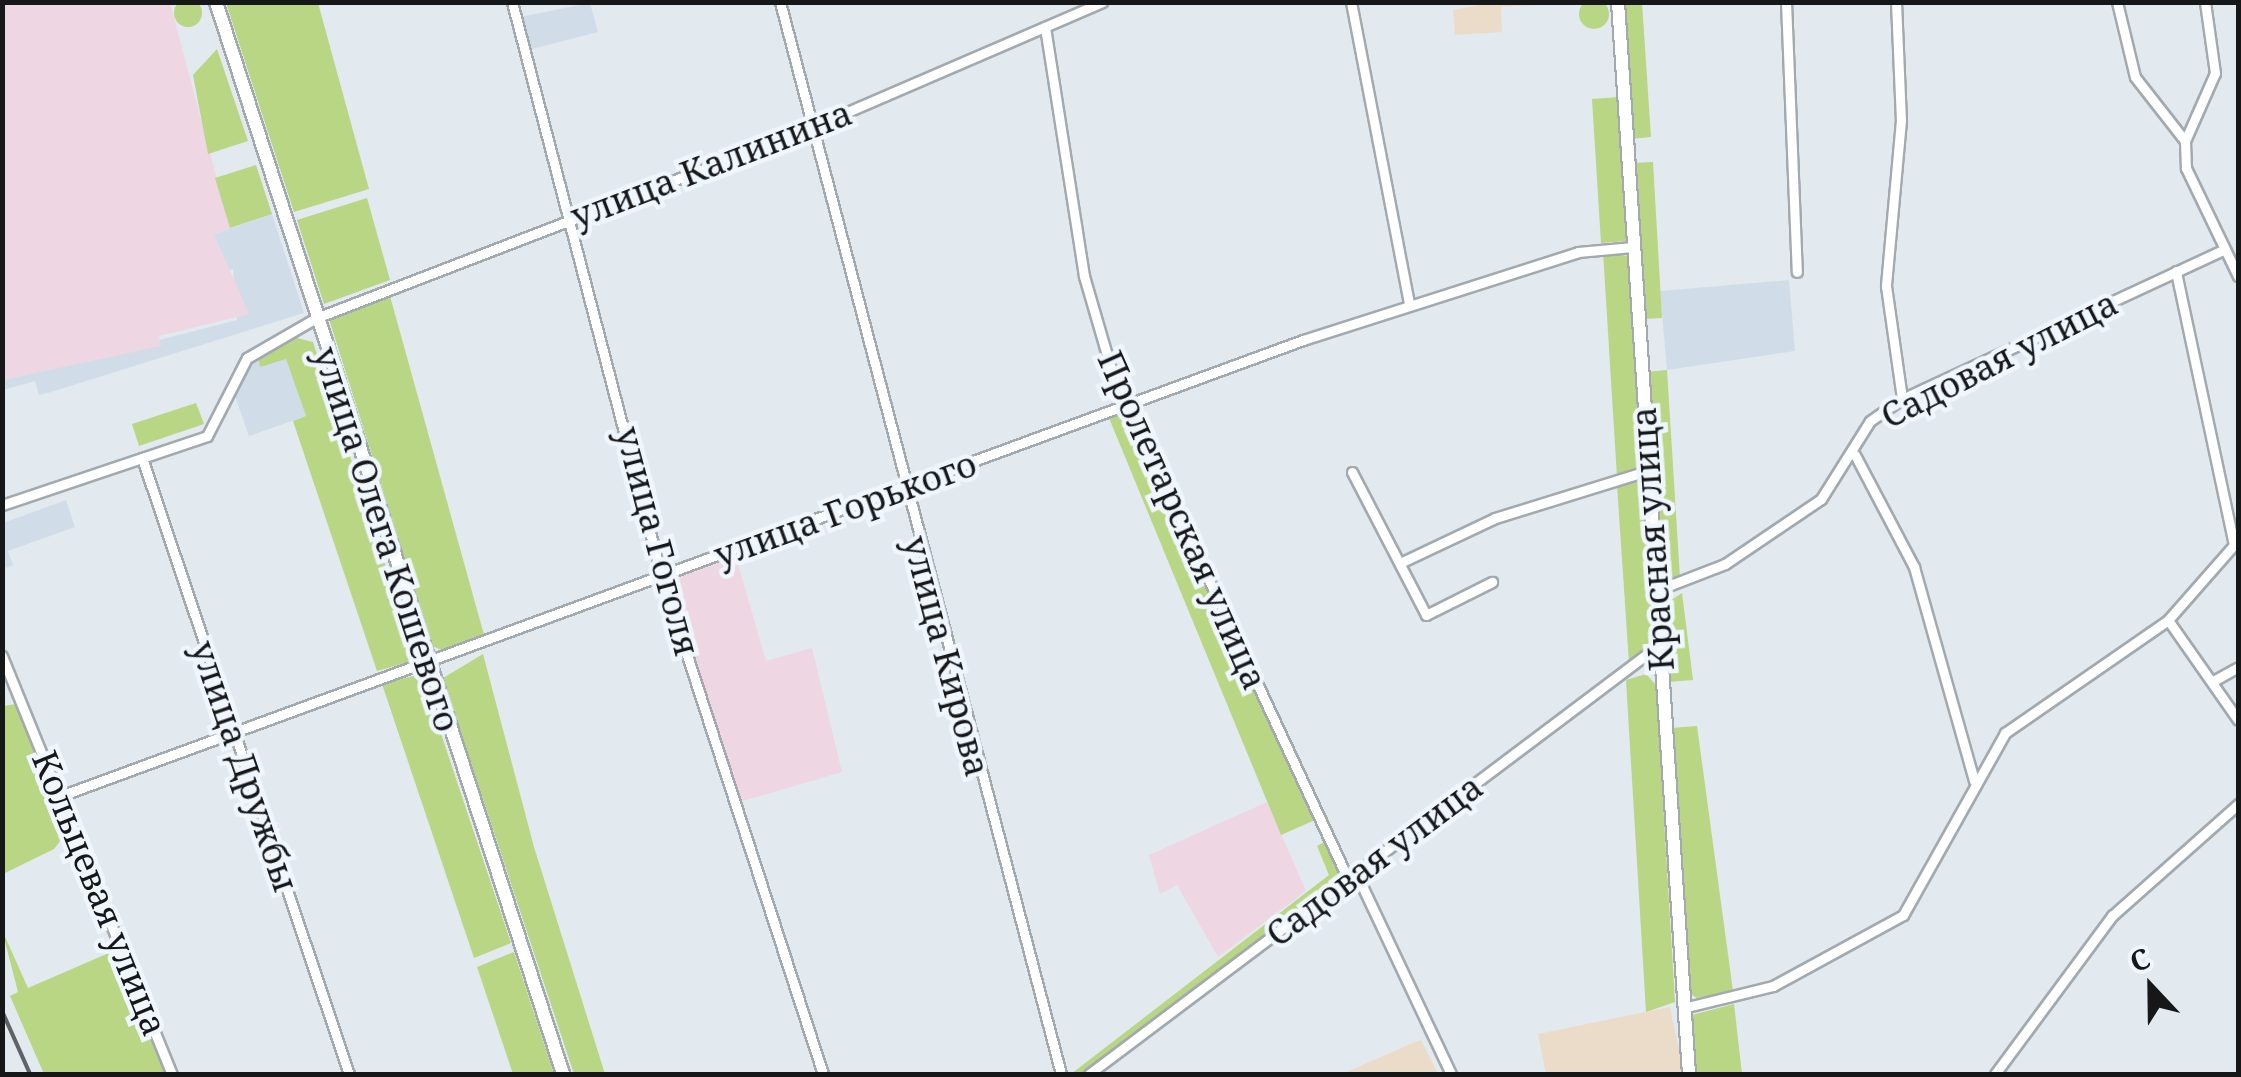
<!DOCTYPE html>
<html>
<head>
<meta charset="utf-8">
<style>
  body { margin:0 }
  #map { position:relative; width:2241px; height:1077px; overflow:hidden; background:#e2e9ef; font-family:"Noto Serif",serif }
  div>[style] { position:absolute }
  .built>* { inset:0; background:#d0dde8 }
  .industrial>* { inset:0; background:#eed7e3 }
  .education>* { inset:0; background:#ebdcc9 }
  .green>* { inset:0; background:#b8d684 }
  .round { border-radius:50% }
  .roads { filter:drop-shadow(2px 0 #a2a9af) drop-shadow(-2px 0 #a2a9af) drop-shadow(0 2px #a2a9af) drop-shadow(0 -2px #a2a9af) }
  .street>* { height:9px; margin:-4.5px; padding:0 4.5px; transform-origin:4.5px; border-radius:4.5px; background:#fff }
  .secondary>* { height:12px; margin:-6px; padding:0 6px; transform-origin:6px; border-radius:6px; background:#fff }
  .rail>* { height:4px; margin:-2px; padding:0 2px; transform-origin:2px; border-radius:2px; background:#5f6366 }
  span { translate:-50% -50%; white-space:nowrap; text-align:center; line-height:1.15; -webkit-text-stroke:9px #eff6fd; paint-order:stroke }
  .street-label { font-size:35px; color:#151719 }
  .frame { position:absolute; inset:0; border:5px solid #151719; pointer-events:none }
  .north { position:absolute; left:2101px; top:937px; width:100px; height:100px; -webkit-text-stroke:8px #eff6fd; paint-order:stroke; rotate:338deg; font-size:28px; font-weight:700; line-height:40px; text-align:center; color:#151719 }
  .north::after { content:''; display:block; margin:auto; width:35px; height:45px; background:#151719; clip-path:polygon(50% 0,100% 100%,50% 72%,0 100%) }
</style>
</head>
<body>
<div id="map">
  <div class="built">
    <div style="clip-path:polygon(590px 3px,598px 32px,528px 50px,520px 17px)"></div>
    <div style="clip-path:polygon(272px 214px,304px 313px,51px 392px,39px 395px,35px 381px,3px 390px,3px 380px,237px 320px,233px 269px,226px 271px,214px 234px)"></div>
    <div style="clip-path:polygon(1789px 280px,1795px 351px,1667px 370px,1660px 291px)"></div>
    <div style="clip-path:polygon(260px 352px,286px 358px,306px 416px,249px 436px,230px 382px)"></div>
    <div style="clip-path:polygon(66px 500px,75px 527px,8px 551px,13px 565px,3px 569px,3px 523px)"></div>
  </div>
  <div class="industrial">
    <div style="clip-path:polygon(2px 3px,170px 3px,230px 228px,214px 235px,249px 314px,159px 336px,161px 346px,3px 380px)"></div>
    <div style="clip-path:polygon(736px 557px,766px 661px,812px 648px,842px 772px,736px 803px,666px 582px)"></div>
    <div style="clip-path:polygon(1267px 802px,1306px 891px,1218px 957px,1177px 885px,1160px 894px,1149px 855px)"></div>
  </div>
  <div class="education">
    <div style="clip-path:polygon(1491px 3px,1491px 2px,1571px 3px,1501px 7px,1502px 32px,1455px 35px,1453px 10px)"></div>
    <div style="clip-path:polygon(1670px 1007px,1684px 1074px,1546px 1074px,1538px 1034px)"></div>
    <div style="clip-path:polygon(1421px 1040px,1438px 1074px,1342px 1074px,1415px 1042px)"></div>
  </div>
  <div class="green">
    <div class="round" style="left:174px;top:-1px;width:28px;height:28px"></div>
    <div class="round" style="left:1579px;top:-1px;width:30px;height:30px"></div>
    <div style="clip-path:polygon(226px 3px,318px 3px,369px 189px,294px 212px)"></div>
    <div style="clip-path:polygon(1623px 3px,1642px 3px,1651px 137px,1631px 139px)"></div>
    <div style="clip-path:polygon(217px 49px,248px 141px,208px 154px,193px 75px)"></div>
    <div style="clip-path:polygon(1619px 97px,1627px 241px,1601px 243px,1592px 99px)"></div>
    <div style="clip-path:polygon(1653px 162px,1662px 318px,1643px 319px,1633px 163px)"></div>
    <div style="clip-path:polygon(256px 165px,272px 214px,230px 228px,215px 178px)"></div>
    <div style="clip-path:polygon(367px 198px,390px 280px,324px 304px,297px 220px)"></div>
    <div style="clip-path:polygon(1603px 252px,1628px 256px,1643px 468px,1617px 477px)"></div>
    <div style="clip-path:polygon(390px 296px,484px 635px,442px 650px,432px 646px,329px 319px)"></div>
    <div style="clip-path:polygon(293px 337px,313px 342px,416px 660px,377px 671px,293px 421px,306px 416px,286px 359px,260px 367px,258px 356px)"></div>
    <div style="clip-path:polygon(1667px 370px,1680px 578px,1672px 580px,1660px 576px,1646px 372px)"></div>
    <div style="clip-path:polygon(196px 403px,204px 424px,139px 446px,132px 424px)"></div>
    <div style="clip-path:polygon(1124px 413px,1315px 820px,1281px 835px,1109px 418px)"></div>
    <div style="clip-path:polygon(1643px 479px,1654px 644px,1629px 663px,1617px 485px)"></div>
    <div style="clip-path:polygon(1682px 593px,1693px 680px,1667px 682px,1662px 606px)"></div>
    <div style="clip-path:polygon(483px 654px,534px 847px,605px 1074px,574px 1074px,443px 678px)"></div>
    <div style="clip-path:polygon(421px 674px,511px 943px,474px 958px,382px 684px)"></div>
    <div style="clip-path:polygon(1646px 674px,1656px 685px,1675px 1002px,1646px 1012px,1626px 680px)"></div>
    <div style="clip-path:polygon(17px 704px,69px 830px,54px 849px,3px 874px,3px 706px)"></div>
    <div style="clip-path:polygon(1697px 726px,1733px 991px,1697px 998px,1687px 992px,1670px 728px)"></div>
    <div style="clip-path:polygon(1326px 841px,1344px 879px,1084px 1074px,1071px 1074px,1329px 875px,1317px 846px)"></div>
    <div style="clip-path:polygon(2px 930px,28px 988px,118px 949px,167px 1074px,44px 1074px,10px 996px,18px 992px)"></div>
    <div style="clip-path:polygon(514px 952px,554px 1074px,513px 1074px,477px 967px)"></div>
    <div style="clip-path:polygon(1734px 1004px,1742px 1074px,1696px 1074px,1688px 1016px)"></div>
  </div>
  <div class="roads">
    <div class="street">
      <div style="left:512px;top:2px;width:595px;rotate:75.4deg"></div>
      <div style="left:662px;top:578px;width:521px;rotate:72.02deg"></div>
      <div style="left:780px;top:2px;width:1108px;rotate:75.31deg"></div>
      <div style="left:1351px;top:2px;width:308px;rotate:79.1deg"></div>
      <div style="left:1786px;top:2px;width:270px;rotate:87.7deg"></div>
      <div style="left:1896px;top:2px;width:118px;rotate:87.6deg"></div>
      <div style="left:1901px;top:120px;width:167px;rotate:95.2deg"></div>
      <div style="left:1886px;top:286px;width:114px;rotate:81.9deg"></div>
      <div style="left:2117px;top:2px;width:77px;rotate:76.5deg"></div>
      <div style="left:2135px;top:77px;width:81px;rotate:52deg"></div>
      <div style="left:2205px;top:2px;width:72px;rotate:82deg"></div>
      <div style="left:2215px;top:73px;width:74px;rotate:113.8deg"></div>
      <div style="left:2185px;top:141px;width:27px;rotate:88deg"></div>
      <div style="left:2186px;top:168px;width:120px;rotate:64.3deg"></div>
      <div style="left:1045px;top:27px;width:252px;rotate:81.1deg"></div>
      <div style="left:1084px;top:276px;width:97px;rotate:73.8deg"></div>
      <div style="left:1111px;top:369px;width:562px;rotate:65.08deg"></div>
      <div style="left:1855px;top:455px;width:127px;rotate:62.2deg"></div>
      <div style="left:1914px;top:567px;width:222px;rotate:74.3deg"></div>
      <div style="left:142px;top:458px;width:650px;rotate:71.43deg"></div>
      <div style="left:1352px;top:472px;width:161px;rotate:62.6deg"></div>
      <div style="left:1426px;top:615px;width:74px;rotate:-26.6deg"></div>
      <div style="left:2px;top:505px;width:216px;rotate:-18.6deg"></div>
      <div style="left:207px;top:436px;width:88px;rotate:-62.9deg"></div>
      <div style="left:247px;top:358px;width:80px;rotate:-30.1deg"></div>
      <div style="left:316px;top:318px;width:529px;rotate:-21.04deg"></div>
      <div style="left:810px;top:128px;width:318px;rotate:-23.3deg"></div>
      <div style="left:1400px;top:563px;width:105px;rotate:-25.3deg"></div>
      <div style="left:1495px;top:518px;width:159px;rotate:-17.2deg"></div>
      <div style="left:1655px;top:591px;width:75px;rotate:-21.1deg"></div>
      <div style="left:1725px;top:564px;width:116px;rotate:-34.1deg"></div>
      <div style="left:1821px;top:499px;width:92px;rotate:-57.9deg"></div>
      <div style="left:1870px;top:421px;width:39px;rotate:-35deg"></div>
      <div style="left:1902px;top:399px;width:352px;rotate:-24.9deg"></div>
      <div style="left:2168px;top:620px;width:122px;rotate:55deg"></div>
      <div style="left:2px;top:656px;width:451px;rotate:67.9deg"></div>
      <div style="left:2215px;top:680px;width:26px;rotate:-29deg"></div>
      <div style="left:63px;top:795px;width:1321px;rotate:-20.15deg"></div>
      <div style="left:1303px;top:340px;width:289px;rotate:-17.7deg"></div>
      <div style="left:1578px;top:252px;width:55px;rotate:-5.2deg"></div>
      <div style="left:1356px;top:873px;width:222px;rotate:64.7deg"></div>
      <div style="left:1683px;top:1008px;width:93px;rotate:-13.7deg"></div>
      <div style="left:1773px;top:986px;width:148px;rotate:-28.6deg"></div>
      <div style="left:1903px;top:915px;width:209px;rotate:-60.7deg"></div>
      <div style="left:2005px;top:733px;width:198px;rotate:-34.7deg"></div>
      <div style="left:2168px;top:620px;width:100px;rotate:-48.7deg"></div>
      <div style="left:2234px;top:545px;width:280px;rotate:-102deg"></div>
      <div style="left:1089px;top:1074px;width:713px;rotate:-36.97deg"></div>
      <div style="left:1995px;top:1074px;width:197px;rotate:-53.5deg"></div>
      <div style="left:2112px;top:916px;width:169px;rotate:-41.6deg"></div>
    </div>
    <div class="secondary">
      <div style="left:216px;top:2px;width:1127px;rotate:72.06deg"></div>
      <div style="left:1618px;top:2px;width:1074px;rotate:86.21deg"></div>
    </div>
  </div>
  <div class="rail">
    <div style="left:2px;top:1011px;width:69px;rotate:66deg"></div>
  </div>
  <div class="street-label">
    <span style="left:711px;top:164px;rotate:-21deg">улица Калинина</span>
    <span style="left:1999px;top:359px;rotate:-27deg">Садовая улица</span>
    <span style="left:845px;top:509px;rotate:-20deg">улица Горького</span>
    <span style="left:1183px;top:520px;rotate:66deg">Пролетарская улица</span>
    <span style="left:387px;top:539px;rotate:72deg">улица Олега Кошевого</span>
    <span style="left:1652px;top:539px;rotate:-94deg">Красная улица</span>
    <span style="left:658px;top:541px;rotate:75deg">улица Гоголя</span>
    <span style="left:947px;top:656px;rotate:75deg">улица Кирова</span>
    <span style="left:245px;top:766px;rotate:71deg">улица Дружбы</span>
    <span style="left:1374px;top:860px;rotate:-37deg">Садовая улица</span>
    <span style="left:100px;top:893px;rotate:68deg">Кольцевая улица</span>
  </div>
  <div class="frame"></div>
  <div class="north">С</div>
</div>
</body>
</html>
